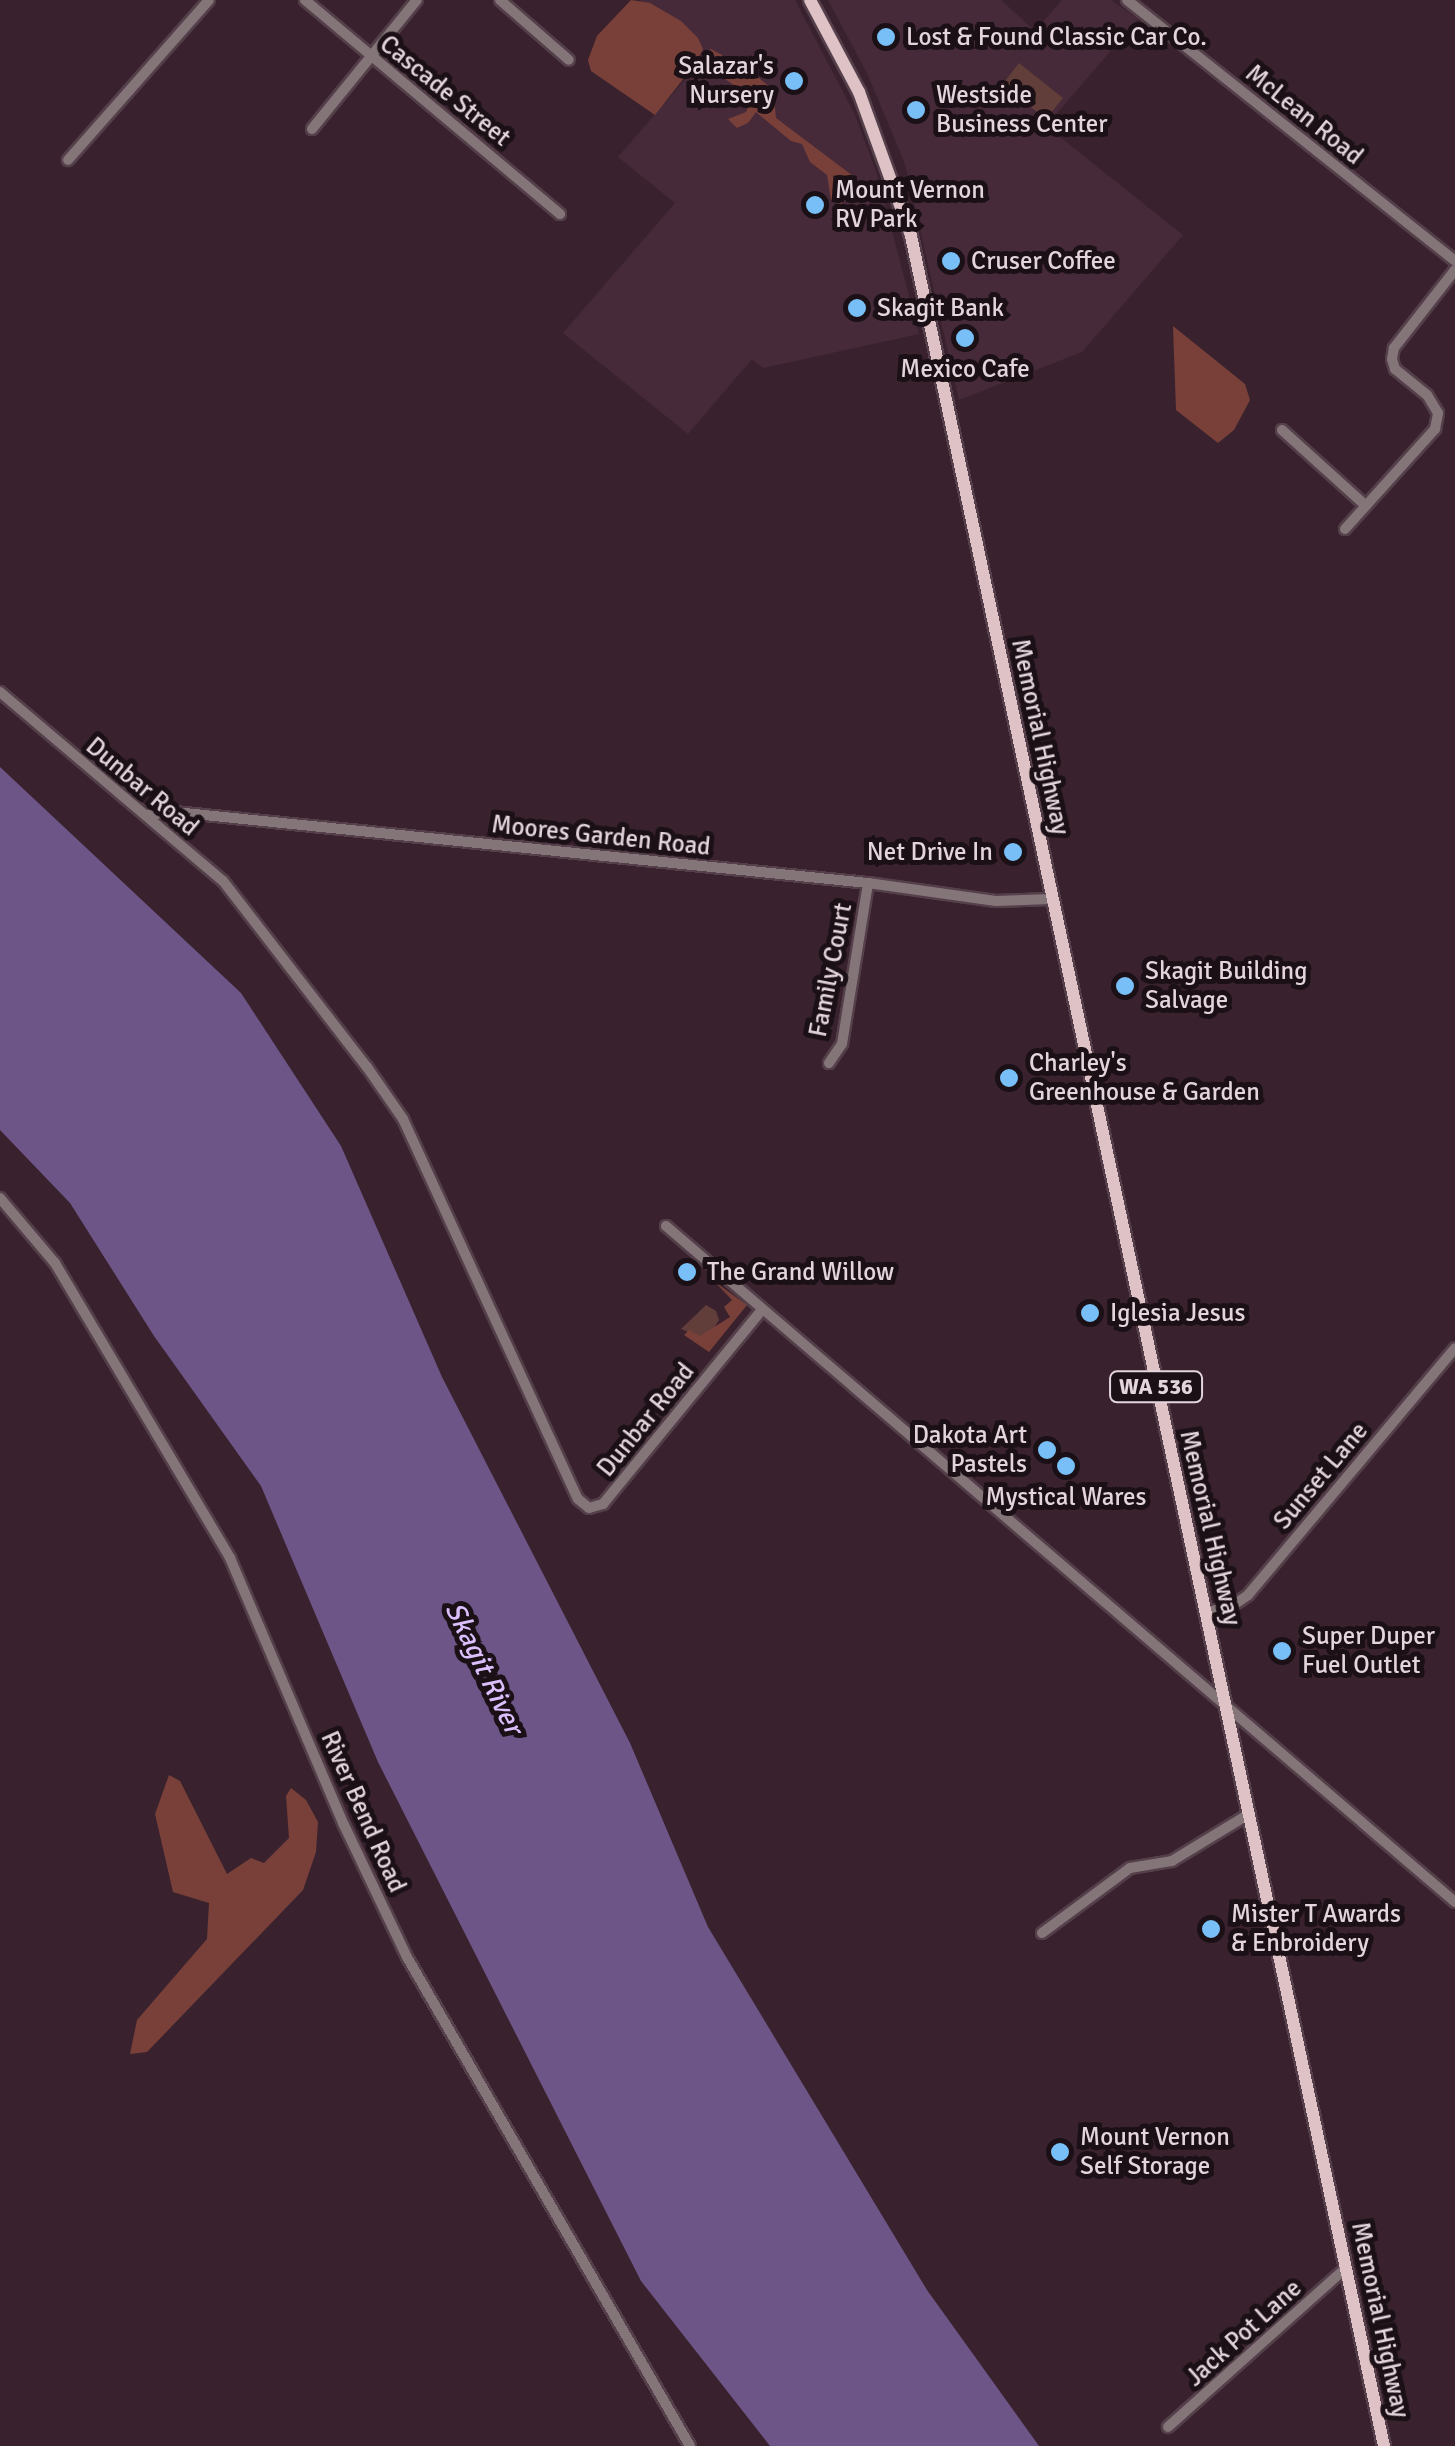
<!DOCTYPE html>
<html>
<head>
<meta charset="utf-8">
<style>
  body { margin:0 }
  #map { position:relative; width:1455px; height:2446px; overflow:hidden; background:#39222e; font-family:Signika,sans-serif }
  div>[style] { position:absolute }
  .built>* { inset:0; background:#462a39 }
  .green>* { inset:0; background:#613e39 }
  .forest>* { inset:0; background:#794039 }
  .water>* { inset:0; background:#6d5687 }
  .roads { filter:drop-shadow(2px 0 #543f4a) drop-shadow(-2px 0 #543f4a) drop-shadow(0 2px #543f4a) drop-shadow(0 -2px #543f4a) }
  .minor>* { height:10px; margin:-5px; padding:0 5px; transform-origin:5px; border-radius:5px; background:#847678 }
  .major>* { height:12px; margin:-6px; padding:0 6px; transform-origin:6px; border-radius:6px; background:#dec2c6 }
  .dots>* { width:28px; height:28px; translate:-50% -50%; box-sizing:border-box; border:5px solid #1a1015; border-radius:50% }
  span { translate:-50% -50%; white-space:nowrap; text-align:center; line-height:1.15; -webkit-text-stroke:10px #1a1015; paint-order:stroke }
  .shield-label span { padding:2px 8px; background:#1a1015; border:2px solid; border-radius:8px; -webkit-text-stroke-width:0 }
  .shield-label { font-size:22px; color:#e4d5dc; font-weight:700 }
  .poi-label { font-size:25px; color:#e4d5dc }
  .left { translate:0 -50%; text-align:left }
  .right { translate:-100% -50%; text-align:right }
  .street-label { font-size:25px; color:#e4d5dc }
  .water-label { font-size:28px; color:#dbbffc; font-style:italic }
</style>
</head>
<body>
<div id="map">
  <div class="built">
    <div style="clip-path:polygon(639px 0,795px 0,855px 115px,877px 174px,919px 334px,763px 368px,752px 359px,688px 434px,563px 333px,675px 203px,618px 157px,706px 55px)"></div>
    <div style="clip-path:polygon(828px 0,1001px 0,1035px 31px,1062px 0,1111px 0,1138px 19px,1046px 126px,1183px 235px,1082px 352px,959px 400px,905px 164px,868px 75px)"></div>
  </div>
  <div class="green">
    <div style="clip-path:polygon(1019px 63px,1063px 98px,1046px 119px,1002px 85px)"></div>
    <div style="clip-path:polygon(706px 1305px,716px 1311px,719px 1320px,712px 1331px,700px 1337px,681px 1329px)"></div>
  </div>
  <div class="forest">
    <div style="clip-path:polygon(631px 0,650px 3px,681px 21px,698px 38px,703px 49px,699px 57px,711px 49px,750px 70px,773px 90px,776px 118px,857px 179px,855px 192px,841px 204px,831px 200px,827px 175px,810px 162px,802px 144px,791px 141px,756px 112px,748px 123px,737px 128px,728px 119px,746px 112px,752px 98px,698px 60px,655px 115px,591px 71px,588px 60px,597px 36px)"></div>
    <div style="clip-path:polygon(1173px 326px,1245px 384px,1250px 400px,1234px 430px,1218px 443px,1176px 410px)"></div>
    <div style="clip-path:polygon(715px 1282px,747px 1305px,709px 1352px,684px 1335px,689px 1330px,700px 1336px,730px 1317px,724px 1307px,732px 1300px)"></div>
    <div style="clip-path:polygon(169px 1775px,180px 1781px,227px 1874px,251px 1858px,264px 1863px,289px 1838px,286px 1796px,291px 1788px,306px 1800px,318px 1822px,316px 1852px,303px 1890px,147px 2052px,130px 2054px,137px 2020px,207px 1939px,209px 1903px,173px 1892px,155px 1814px)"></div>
  </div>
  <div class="water">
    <div style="clip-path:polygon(0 767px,241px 993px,341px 1146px,442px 1377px,630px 1743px,708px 1927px,927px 2290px,1039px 2446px,770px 2446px,641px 2281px,378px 1762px,261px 1486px,154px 1336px,70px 1203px,0 1130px)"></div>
  </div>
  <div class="roads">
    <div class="minor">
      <div style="left:305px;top:0;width:333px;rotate:40deg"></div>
      <div style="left:500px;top:0;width:91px;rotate:41deg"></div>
      <div style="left:1127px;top:0;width:419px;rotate:38.5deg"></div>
      <div style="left:312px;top:129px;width:166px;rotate:-50.9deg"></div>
      <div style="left:68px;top:160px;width:213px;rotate:-48.6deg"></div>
      <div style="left:1282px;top:430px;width:113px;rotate:42.1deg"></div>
      <div style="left:1345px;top:529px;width:135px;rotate:-48deg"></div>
      <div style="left:1435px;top:429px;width:16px;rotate:-79deg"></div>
      <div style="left:1438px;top:413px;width:21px;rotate:-121deg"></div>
      <div style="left:1427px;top:395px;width:41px;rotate:-140.9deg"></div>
      <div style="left:1395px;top:369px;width:10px;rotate:-107deg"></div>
      <div style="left:1392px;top:359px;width:11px;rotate:-80deg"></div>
      <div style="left:1394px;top:348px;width:99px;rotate:-52deg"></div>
      <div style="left:0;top:692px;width:292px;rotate:40.3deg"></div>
      <div style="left:223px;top:881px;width:235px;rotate:52.3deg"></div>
      <div style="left:367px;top:1067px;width:63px;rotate:55.3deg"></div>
      <div style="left:403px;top:1119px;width:418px;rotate:65.3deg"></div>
      <div style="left:578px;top:1499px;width:14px;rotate:39deg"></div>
      <div style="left:589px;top:1508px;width:15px;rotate:-16deg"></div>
      <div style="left:603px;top:1504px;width:251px;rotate:-50.7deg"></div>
      <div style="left:146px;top:815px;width:29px;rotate:-6deg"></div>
      <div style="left:175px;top:812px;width:697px;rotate:5.85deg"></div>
      <div style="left:868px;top:883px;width:129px;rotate:8deg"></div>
      <div style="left:996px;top:901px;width:55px;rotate:-2.1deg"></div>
      <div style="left:829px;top:1063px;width:23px;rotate:-56deg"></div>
      <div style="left:842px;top:1044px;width:163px;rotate:-80.8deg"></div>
      <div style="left:0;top:1198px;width:85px;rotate:49.8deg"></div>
      <div style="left:55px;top:1263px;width:343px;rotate:59.3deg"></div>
      <div style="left:230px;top:1558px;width:290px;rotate:66.9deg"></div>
      <div style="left:344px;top:1825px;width:146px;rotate:64.5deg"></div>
      <div style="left:407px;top:1957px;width:565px;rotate:59.94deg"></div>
      <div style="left:666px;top:1226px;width:1039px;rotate:40.59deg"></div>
      <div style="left:1206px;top:1612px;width:23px;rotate:-10deg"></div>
      <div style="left:1229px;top:1608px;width:23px;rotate:-34deg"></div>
      <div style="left:1248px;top:1595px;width:322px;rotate:-50deg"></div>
      <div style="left:1042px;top:1933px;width:109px;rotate:-36.5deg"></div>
      <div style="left:1130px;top:1868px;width:43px;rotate:-9.5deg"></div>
      <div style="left:1172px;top:1861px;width:90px;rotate:-31.4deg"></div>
      <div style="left:1168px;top:2427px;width:239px;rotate:-41.8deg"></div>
    </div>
    <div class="major">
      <div style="left:810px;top:0;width:104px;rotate:62deg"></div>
      <div style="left:859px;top:92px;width:153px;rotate:70.1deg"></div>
      <div style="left:911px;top:236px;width:2260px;rotate:77.92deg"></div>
    </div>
  </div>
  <div class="dots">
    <div style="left:886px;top:37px;background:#78bff7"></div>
    <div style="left:794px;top:81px;background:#78bff7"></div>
    <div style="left:916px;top:110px;background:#78bff7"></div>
    <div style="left:815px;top:205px;background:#78bff7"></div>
    <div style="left:951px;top:261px;background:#78bff7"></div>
    <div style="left:857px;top:308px;background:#78bff7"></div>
    <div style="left:965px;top:338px;background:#78bff7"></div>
    <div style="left:1013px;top:852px;background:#78bff7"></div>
    <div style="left:1125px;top:986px;background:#78bff7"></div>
    <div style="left:1009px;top:1078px;background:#78bff7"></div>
    <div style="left:687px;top:1272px;background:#78bff7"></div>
    <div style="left:1090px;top:1313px;background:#78bff7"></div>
    <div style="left:1047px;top:1450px;background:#78bff7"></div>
    <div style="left:1066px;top:1466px;background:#78bff7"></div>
    <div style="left:1282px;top:1651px;background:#78bff7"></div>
    <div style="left:1211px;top:1929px;background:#78bff7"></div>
    <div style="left:1060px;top:2152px;background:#78bff7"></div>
  </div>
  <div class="shield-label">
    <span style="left:1156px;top:1387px">WA 536</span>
  </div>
  <div class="poi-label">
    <span class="left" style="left:906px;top:37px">Lost &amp; Found Classic Car Co.</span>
    <span class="right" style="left:774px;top:81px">Salazar's<br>Nursery</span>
    <span class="left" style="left:936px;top:110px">Westside<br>Business Center</span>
    <span class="left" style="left:835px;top:205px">Mount Vernon<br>RV Park</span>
    <span class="left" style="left:971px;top:261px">Cruser Coffee</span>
    <span class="left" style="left:877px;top:308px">Skagit Bank</span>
    <span style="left:965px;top:369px">Mexico Cafe</span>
    <span class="right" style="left:993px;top:852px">Net Drive In</span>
    <span class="left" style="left:1145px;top:986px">Skagit Building<br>Salvage</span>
    <span class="left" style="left:1029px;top:1078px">Charley's<br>Greenhouse &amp; Garden</span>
    <span class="left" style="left:707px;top:1272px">The Grand Willow</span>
    <span class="left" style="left:1110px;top:1313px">Iglesia Jesus</span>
    <span class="right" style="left:1027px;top:1450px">Dakota Art<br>Pastels</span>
    <span style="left:1066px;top:1497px">Mystical Wares</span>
    <span class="left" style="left:1302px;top:1651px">Super Duper<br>Fuel Outlet</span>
    <span class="left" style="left:1231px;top:1929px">Mister T Awards<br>&amp; Enbroidery</span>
    <span class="left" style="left:1080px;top:2152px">Mount Vernon<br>Self Storage</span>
  </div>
  <div class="street-label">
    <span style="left:445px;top:91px;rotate:39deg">Cascade Street</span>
    <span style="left:1304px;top:115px;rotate:39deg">McLean Road</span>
    <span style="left:1040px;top:737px;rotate:78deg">Memorial Highway</span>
    <span style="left:142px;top:787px;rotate:40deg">Dunbar Road</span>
    <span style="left:601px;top:836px;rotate:6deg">Moores Garden Road</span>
    <span style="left:831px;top:970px;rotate:-79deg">Family Court</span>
    <span style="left:646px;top:1420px;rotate:-51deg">Dunbar Road</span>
    <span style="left:1321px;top:1476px;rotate:-50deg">Sunset Lane</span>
    <span style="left:1210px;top:1528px;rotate:77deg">Memorial Highway</span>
    <span style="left:363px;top:1812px;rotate:66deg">River Bend Road</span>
    <span style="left:1380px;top:2320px;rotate:78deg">Memorial Highway</span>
    <span style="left:1244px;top:2333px;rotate:-42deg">Jack Pot Lane</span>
  </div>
  <div class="water-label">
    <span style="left:484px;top:1668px;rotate:64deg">Skagit River</span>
  </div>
</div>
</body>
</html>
